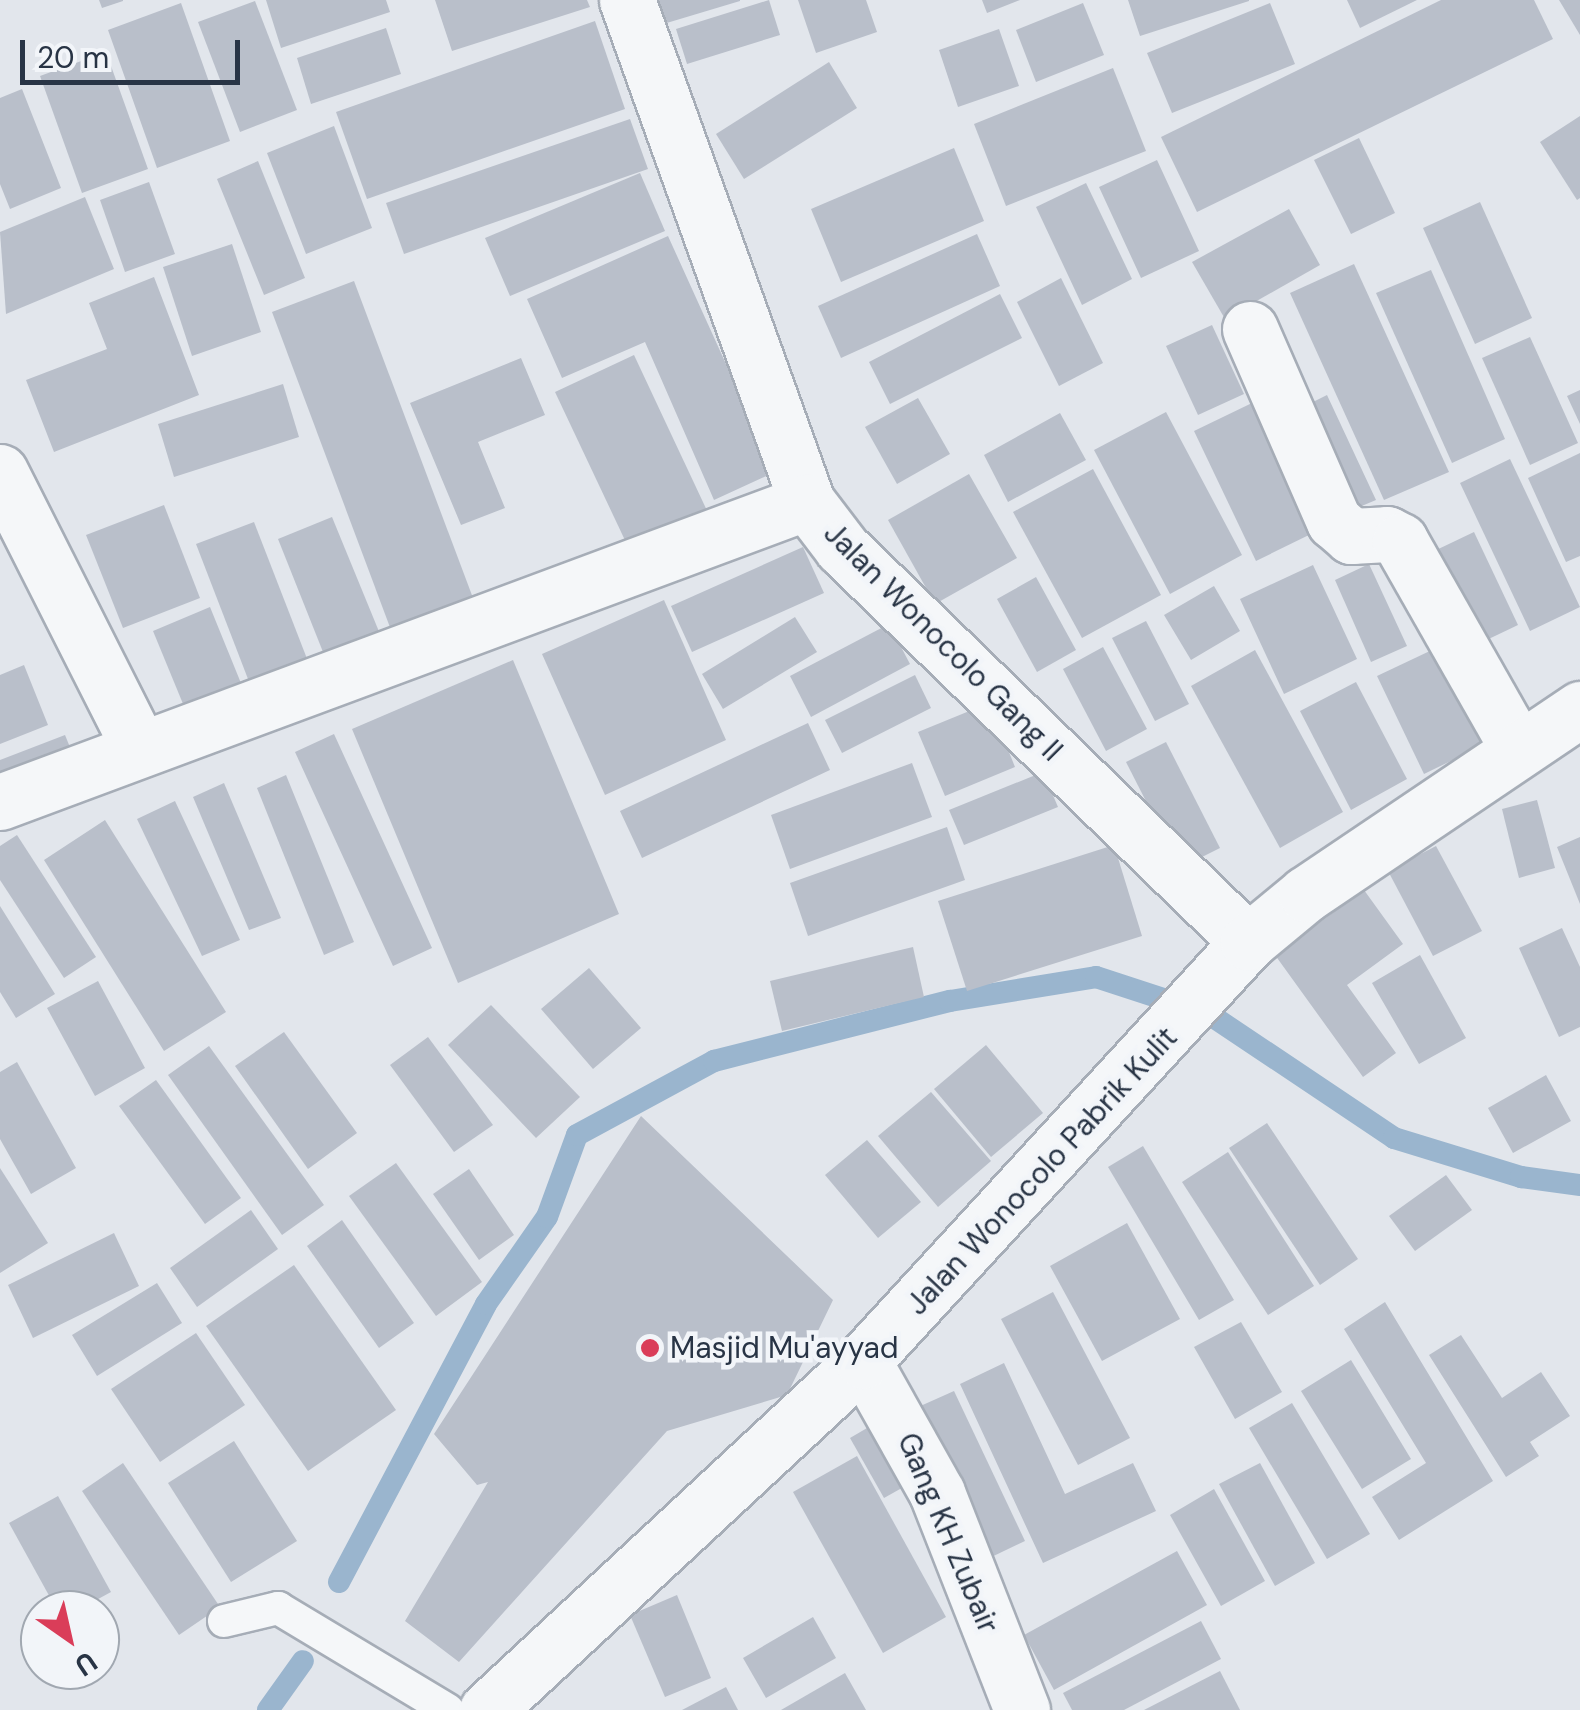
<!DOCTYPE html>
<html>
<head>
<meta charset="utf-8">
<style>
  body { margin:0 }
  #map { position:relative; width:1580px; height:1710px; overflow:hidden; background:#e2e6ec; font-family:"DM Sans",sans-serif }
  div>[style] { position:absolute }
  .stream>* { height:22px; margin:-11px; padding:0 11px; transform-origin:11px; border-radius:11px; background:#9ab5ce }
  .building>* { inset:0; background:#b9bfca }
  .roads { filter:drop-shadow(2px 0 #a6adb7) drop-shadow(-2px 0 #a6adb7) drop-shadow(0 2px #a6adb7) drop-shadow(0 -2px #a6adb7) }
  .lane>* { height:32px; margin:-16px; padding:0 16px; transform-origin:16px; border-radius:16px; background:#f5f7f9 }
  .street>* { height:55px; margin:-27.5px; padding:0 27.5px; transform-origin:27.5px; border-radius:27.5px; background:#f5f7f9 }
  .dots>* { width:28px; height:28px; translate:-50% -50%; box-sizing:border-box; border:5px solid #f2f5f9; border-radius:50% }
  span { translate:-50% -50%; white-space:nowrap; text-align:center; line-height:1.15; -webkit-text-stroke:9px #f2f5f9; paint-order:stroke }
  .street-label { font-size:30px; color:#283445 }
  .poi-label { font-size:30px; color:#283445 }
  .left { translate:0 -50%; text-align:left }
  .north { position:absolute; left:20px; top:1590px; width:100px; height:100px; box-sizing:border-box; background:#f2f5f9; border:2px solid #a1a8b1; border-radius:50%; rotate:146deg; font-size:28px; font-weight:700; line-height:40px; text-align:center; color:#283445 }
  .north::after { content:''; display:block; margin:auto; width:35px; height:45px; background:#da3d59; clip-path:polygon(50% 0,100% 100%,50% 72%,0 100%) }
  .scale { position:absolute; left:20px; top:40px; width:220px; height:45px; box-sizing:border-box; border:5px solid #283445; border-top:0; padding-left:12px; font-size:30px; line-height:35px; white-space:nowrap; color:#283445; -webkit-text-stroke:8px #f2f5f9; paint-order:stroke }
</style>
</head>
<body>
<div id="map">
  <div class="stream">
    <div style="left:339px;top:1582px;width:314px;rotate:-62.1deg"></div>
    <div style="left:486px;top:1304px;width:106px;rotate:-55deg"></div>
    <div style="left:547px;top:1217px;width:87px;rotate:-69.9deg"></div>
    <div style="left:577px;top:1135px;width:156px;rotate:-28.4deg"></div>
    <div style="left:714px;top:1061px;width:244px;rotate:-14.3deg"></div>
    <div style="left:950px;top:1001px;width:148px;rotate:-9.3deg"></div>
    <div style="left:1096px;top:977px;width:119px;rotate:18.1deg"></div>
    <div style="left:1209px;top:1014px;width:223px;rotate:33.8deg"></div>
    <div style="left:1394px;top:1138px;width:133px;rotate:17.1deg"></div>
    <div style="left:1521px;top:1177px;width:60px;rotate:7.7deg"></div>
    <div style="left:268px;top:1710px;width:60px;rotate:-54.5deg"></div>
  </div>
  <div class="building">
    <div style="clip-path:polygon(99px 0,123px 0,123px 1px,102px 8px)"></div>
    <div style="clip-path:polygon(266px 0,386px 0,390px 12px,281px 48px)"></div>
    <div style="clip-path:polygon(435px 0,587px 0,590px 7px,452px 51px)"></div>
    <div style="clip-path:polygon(653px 0,740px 0,740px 1px,660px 25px)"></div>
    <div style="clip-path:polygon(769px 0,780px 35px,687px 64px,676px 29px)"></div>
    <div style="clip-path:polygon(798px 0,866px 0,877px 32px,816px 53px)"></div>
    <div style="clip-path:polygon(982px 0,1020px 0,987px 13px)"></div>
    <div style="clip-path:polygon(1128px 0,1249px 0,1249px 1px,1140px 36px)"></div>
    <div style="clip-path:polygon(1347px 0,1417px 0,1360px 28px)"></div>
    <div style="clip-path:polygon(1441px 0,1534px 0,1553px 39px,1197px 212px,1161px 137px)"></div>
    <div style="clip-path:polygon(1559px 0,1580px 0,1580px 35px)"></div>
    <div style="clip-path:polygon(255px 1px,297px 110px,240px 132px,198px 22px)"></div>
    <div style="clip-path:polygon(181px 3px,230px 141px,157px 168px,108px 30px)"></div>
    <div style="clip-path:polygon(1083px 3px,1104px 55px,1036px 82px,1016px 30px)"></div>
    <div style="clip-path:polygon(1270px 3px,1295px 64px,1172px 113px,1147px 53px)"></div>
    <div style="clip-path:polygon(595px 21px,625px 109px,367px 199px,336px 112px)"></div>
    <div style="clip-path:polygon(386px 28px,401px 74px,311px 104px,297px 58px)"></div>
    <div style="clip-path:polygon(999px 29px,1019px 86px,958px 107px,939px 50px)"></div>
    <div style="clip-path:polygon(106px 52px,148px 169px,82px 193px,40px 76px)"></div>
    <div style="clip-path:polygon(829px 62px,857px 108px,744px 179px,716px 134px)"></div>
    <div style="clip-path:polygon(1113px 68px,1146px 151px,1006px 206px,974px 124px)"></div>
    <div style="clip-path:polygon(22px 89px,61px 188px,10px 209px,0 184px,0 98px)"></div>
    <div style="clip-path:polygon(1580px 116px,1580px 198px,1577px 200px,1540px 142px)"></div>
    <div style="clip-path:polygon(630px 119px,648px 169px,404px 254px,386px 203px)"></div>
    <div style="clip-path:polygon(334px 126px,372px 228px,306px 254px,267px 153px)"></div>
    <div style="clip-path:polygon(1359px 138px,1395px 213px,1351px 234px,1314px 160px)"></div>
    <div style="clip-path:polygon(954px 148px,984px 221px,841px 282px,811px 209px)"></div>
    <div style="clip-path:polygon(1157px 160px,1199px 251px,1141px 278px,1099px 187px)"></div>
    <div style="clip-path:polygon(258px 161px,305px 278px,264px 295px,217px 179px)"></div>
    <div style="clip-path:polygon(640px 173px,665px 231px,510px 296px,485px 238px)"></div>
    <div style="clip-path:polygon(149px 182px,175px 254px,125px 272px,100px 200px)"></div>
    <div style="clip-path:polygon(1086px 183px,1132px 279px,1082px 305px,1036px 207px)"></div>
    <div style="clip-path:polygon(85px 197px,114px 269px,6px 314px,0 232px)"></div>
    <div style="clip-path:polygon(1480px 202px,1532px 318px,1475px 344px,1423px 228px)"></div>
    <div style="clip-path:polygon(1289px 209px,1320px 265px,1225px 319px,1192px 262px)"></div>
    <div style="clip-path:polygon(977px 234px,1000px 286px,841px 358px,818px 306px)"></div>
    <div style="clip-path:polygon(668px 236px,775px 472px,714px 500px,645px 342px,562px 378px,527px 299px)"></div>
    <div style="clip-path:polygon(232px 244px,261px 332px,192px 356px,163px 267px)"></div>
    <div style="clip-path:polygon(1354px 264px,1449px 472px,1384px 500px,1290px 293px)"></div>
    <div style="clip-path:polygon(1431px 270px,1505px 439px,1452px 463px,1376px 293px)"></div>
    <div style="clip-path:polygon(154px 277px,199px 395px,54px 452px,26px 380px,107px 349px,89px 303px)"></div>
    <div style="clip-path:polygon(1061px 278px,1103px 363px,1059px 386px,1017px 302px)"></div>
    <div style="clip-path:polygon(354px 281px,473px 598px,391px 630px,272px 312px)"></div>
    <div style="clip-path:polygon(1000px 294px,1022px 338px,890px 404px,869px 362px)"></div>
    <div style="clip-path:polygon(1212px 325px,1244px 394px,1198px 415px,1166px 346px)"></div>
    <div style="clip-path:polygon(1530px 337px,1578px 443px,1530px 465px,1482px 358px)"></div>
    <div style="clip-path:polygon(634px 355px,710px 517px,631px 553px,555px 392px)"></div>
    <div style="clip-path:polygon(521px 358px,545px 415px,478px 442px,505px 508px,461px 525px,410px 403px)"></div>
    <div style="clip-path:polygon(283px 384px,299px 437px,174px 477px,158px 424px)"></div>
    <div style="clip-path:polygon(1580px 390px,1580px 424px,1567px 396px)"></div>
    <div style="clip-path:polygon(1327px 395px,1376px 500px,1345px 513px,1297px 410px)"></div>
    <div style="clip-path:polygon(918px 398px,950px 454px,897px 484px,865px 427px)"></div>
    <div style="clip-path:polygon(1252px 403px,1313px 533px,1256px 561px,1194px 431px)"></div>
    <div style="clip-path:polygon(1166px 412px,1242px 555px,1170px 594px,1094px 450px)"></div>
    <div style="clip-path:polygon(1060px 413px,1086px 460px,1008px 502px,984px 455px)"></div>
    <div style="clip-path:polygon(1580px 453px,1580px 556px,1566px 562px,1528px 478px)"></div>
    <div style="clip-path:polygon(1510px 459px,1580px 607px,1530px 631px,1460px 483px)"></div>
    <div style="clip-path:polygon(1093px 469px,1161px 595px,1082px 638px,1013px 512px)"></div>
    <div style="clip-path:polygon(969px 474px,1017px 558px,935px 604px,888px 520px)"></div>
    <div style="clip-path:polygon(164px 505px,200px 598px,123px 628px,86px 535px)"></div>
    <div style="clip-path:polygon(332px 517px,380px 634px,325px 657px,278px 539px)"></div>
    <div style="clip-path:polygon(254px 522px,311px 669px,253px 692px,196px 544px)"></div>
    <div style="clip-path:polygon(1474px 532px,1518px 625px,1474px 646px,1430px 553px)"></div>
    <div style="clip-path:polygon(803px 547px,824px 593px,692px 652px,671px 606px)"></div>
    <div style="clip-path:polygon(1369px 564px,1407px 646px,1371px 662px,1335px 580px)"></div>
    <div style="clip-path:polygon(1313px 565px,1357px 659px,1284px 694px,1240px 599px)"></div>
    <div style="clip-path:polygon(1036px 577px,1076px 650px,1037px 672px,997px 599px)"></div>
    <div style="clip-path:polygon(1214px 586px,1240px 631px,1191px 660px,1164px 615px)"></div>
    <div style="clip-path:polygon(664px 600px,726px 740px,605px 795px,542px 654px)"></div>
    <div style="clip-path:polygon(210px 607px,245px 693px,188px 716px,153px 631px)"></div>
    <div style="clip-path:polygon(795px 617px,817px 652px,723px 709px,702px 674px)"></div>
    <div style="clip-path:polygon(1146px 621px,1189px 704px,1155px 721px,1112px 638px)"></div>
    <div style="clip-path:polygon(889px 624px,910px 664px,811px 717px,790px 676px)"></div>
    <div style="clip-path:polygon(1451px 641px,1498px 738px,1424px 774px,1377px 676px)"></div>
    <div style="clip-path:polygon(1103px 647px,1147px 729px,1106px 751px,1063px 669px)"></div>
    <div style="clip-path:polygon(1255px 650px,1343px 812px,1280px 848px,1191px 686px)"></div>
    <div style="clip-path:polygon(513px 660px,619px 914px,458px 983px,352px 729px)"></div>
    <div style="clip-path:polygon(24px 665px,48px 725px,0 744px,0 675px)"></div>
    <div style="clip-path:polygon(915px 675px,931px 708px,842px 753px,825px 720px)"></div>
    <div style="clip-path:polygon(1356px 682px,1407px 779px,1351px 810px,1300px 711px)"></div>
    <div style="clip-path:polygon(989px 703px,1015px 767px,945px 796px,918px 732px)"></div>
    <div style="clip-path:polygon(808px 723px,830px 770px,642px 858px,620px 811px)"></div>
    <div style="clip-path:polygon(334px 734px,432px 948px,393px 966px,295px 752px)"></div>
    <div style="clip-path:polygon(65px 735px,76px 762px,0 792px,0 760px)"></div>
    <div style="clip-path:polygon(1166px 742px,1220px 848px,1180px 868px,1126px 762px)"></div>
    <div style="clip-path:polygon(912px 763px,932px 817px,790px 869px,771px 815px)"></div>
    <div style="clip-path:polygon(1043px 772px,1058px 807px,964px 845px,949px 810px)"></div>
    <div style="clip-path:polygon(286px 775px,354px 942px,324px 955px,257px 788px)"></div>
    <div style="clip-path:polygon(224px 783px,281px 918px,249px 930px,193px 797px)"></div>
    <div style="clip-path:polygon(1537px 800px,1555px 868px,1519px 878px,1502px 809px)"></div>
    <div style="clip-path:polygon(175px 801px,240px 940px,202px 956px,137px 819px)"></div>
    <div style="clip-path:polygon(105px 820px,226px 1012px,164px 1051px,44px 860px)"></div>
    <div style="clip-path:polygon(947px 827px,965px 880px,808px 936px,790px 883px)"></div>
    <div style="clip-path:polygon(17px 835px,96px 957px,64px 978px,0 880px,0 846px)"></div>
    <div style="clip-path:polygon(1580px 837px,1580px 904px,1557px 847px)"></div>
    <div style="clip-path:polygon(1114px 845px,1142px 936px,967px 991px,938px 901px)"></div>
    <div style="clip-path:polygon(1436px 846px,1482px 931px,1433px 956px,1388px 871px)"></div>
    <div style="clip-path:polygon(1364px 890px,1403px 944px,1347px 985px,1396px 1053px,1363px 1077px,1275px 955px)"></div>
    <div style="clip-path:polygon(0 906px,55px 994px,16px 1018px,0 992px)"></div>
    <div style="clip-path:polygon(1562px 928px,1580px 967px,1580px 1027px,1559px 1037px,1519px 948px)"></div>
    <div style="clip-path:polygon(913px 947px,924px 997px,782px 1031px,770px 981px)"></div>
    <div style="clip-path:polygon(1420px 955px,1466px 1038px,1419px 1064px,1372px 983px)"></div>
    <div style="clip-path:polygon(589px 968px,641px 1028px,593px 1069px,541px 1009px)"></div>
    <div style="clip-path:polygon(98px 981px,145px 1068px,95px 1096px,47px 1008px)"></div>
    <div style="clip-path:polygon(491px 1005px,580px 1097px,536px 1138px,448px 1045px)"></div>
    <div style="clip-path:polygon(284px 1032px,357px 1133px,308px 1169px,235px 1066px)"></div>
    <div style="clip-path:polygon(428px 1037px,493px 1125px,454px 1152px,390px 1065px)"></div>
    <div style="clip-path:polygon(986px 1045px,1043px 1113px,991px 1157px,934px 1089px)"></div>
    <div style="clip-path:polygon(209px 1046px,324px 1205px,282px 1235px,168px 1075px)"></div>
    <div style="clip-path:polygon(17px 1062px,76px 1168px,31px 1194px,0 1139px,0 1072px)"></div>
    <div style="clip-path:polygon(1546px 1075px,1571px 1121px,1513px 1153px,1488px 1108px)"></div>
    <div style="clip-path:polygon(156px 1080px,241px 1198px,205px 1224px,119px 1106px)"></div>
    <div style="clip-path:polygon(931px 1092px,991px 1161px,938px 1207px,878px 1136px)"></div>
    <div style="clip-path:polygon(641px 1116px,833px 1300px,787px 1395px,667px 1431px,459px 1662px,405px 1621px,488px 1482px,477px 1485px,434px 1434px)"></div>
    <div style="clip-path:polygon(1267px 1123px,1358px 1259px,1320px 1285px,1229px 1148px)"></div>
    <div style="clip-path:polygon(867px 1140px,921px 1202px,878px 1238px,825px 1175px)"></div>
    <div style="clip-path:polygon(1143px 1146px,1234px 1300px,1199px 1320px,1108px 1167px)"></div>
    <div style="clip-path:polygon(1228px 1152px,1314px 1286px,1268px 1315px,1182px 1182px)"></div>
    <div style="clip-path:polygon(396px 1163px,482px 1282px,436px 1316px,349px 1196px)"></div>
    <div style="clip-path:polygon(0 1168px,48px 1243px,0 1273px)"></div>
    <div style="clip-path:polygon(469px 1169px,514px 1235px,479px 1260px,433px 1194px)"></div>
    <div style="clip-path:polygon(1446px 1175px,1472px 1210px,1415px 1251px,1389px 1216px)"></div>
    <div style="clip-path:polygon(251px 1210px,278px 1249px,197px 1307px,170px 1268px)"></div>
    <div style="clip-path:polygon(342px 1220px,414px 1323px,379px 1348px,307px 1246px)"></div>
    <div style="clip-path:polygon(1127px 1223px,1180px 1319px,1102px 1361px,1050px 1266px)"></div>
    <div style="clip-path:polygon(114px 1233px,139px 1286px,33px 1338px,8px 1285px)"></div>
    <div style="clip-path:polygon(294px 1265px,396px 1410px,308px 1471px,206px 1326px)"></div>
    <div style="clip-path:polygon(157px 1283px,182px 1323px,97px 1376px,72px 1335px)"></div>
    <div style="clip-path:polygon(1053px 1292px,1130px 1438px,1078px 1465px,1001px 1319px)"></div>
    <div style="clip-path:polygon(1385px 1302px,1493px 1481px,1399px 1540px,1372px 1497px,1426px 1463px,1344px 1329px)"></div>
    <div style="clip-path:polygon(1241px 1322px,1282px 1392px,1235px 1419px,1194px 1347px)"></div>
    <div style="clip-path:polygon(196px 1333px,245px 1405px,160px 1462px,111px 1389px)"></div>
    <div style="clip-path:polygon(1461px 1335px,1502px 1398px,1541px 1372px,1570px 1416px,1530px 1442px,1539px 1456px,1506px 1477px,1429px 1355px)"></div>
    <div style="clip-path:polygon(1351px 1360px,1411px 1459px,1362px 1489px,1301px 1391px)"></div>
    <div style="clip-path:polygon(1004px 1363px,1065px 1494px,1133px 1463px,1156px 1511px,1043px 1563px,960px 1384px)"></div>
    <div style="clip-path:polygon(954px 1391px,1025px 1541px,979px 1563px,907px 1412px)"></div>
    <div style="clip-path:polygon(1292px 1403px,1370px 1534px,1327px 1559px,1249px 1428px)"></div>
    <div style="clip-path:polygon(891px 1414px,925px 1475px,884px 1498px,850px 1438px)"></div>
    <div style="clip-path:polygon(234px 1441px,297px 1541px,231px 1582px,168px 1483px)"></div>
    <div style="clip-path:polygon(857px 1456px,946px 1617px,883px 1653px,793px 1492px)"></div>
    <div style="clip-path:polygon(123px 1463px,220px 1607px,179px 1635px,82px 1491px)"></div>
    <div style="clip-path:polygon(1260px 1463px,1315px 1563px,1275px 1586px,1219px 1484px)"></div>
    <div style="clip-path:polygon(1214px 1489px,1265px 1581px,1221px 1606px,1170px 1515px)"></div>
    <div style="clip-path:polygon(58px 1496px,111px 1592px,78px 1610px,57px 1610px,9px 1523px)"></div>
    <div style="clip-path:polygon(1177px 1551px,1207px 1605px,1054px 1690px,1024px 1635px)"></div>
    <div style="clip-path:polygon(677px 1595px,711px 1678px,665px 1697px,630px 1615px)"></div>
    <div style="clip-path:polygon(813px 1617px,836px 1658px,766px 1698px,743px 1658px)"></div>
    <div style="clip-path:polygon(1201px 1621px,1221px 1659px,1124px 1710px,1072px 1710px,1063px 1693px)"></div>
    <div style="clip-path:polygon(1220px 1671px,1240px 1710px,1144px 1710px)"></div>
    <div style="clip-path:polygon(845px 1673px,866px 1710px,781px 1710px)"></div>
    <div style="clip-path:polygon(726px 1687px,738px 1710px,682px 1710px)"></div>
  </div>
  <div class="roads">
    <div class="lane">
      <div style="left:224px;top:1621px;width:56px;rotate:-13.5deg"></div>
      <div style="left:278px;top:1608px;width:198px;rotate:31deg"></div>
    </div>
    <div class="street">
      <div style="left:627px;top:0;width:533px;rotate:70.27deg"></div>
      <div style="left:807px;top:502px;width:58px;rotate:52.7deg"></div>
      <div style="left:842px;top:548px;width:566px;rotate:44.14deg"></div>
      <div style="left:1250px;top:329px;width:210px;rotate:66.4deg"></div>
      <div style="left:1334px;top:521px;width:23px;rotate:41deg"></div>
      <div style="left:1351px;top:536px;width:36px;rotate:-3deg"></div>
      <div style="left:1387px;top:534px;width:15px;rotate:28deg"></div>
      <div style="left:1400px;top:541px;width:237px;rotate:60.4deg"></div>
      <div style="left:0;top:472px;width:308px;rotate:63.2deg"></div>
      <div style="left:0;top:802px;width:861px;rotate:-20.39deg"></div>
      <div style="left:863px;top:1361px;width:151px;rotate:60.7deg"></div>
      <div style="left:937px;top:1493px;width:233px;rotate:68.6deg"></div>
      <div style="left:487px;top:1710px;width:513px;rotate:-42.87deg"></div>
      <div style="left:863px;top:1361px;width:569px;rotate:-47.42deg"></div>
      <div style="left:1248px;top:942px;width:75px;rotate:-39.6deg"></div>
      <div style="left:1306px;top:894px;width:331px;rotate:-34deg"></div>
    </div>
  </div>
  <div class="dots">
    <div style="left:650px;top:1348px;background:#da3d59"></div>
  </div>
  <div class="street-label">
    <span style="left:943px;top:642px;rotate:45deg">Jalan Wonocolo Gang II</span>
    <span style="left:1042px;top:1171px;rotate:-47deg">Jalan Wonocolo Pabrik Kulit</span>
    <span style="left:948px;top:1533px;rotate:67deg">Gang KH Zubair</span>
  </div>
  <div class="poi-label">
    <span class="left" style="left:670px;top:1348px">Masjid Mu'ayyad</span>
  </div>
  <div class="north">U</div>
  <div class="scale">20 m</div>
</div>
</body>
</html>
